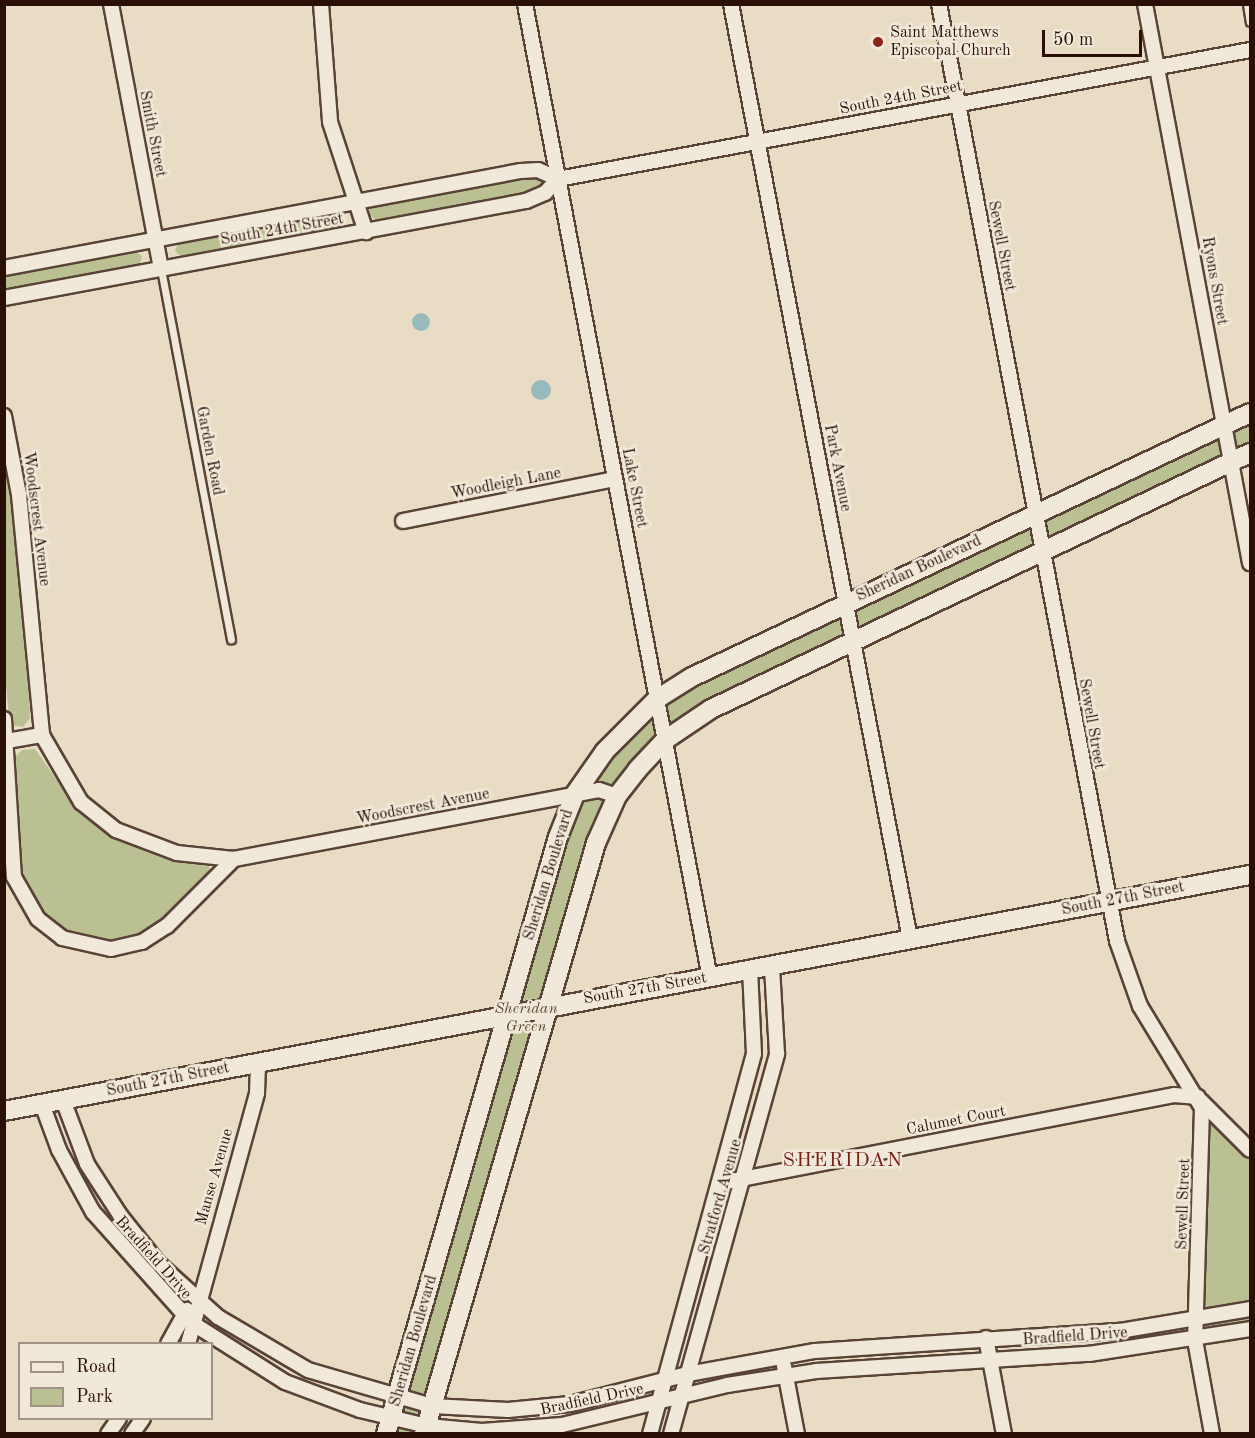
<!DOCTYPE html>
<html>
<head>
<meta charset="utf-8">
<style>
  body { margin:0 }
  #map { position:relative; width:1255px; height:1438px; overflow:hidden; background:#e8ddc4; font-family:"Old Standard TT",serif }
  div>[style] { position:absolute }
  .green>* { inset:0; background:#bac091 }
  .water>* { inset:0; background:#99babc }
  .round { border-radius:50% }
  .roads { filter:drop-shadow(2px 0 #594236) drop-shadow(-2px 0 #594236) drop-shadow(0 2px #594236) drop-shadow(0 -2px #594236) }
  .lane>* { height:7px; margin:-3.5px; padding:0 3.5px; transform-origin:3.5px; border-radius:3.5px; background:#f0e9d9 }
  .street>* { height:14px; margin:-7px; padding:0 7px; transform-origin:7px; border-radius:7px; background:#f0e9d9 }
  .secondary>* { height:18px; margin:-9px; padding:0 9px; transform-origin:9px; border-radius:9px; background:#f0e9d9 }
  .dots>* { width:16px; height:16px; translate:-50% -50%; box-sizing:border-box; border:3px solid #f0e9d9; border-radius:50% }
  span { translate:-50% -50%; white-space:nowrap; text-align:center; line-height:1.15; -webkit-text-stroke:5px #f0e9d9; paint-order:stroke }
  .poi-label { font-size:16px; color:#290f06 }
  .left { translate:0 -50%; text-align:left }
  .street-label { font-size:16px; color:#290f06 }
  .park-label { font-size:16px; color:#5c4d37; font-style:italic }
  .quarter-label { font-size:20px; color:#7a1f14; letter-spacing:1.5px }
  .frame { position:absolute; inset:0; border:6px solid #290f06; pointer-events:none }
  .legend { position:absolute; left:18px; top:1342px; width:195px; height:78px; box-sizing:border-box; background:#f0e9d9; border:2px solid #a09285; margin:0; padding:8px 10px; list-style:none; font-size:18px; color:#290f06 }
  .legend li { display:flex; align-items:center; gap:12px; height:30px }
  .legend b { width:30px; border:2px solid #a09285 }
  .scale { position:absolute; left:1042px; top:30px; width:100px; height:27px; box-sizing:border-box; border:3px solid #290f06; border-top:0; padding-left:8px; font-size:18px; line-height:21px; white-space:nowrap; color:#290f06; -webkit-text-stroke:4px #f0e9d9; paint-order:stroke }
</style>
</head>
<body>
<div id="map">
  <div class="green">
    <div style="clip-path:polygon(532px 174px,542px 181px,535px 192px,380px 222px,369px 215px,370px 206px)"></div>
    <div style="clip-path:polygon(334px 212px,343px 222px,337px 229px,183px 258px,175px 251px,179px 241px)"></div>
    <div style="clip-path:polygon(132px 249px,142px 256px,139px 266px,5px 292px,5px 273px)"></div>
    <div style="clip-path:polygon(1250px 413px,1250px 453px,712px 709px,617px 796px,424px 1433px,386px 1434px,567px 814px,657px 699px)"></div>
    <div style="clip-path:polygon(4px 432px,27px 648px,30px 718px,23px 727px,12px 725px,9px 717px,5px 673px)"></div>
    <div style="clip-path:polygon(35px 749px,74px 804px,107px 831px,209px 864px,210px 872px,167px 920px,146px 934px,107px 943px,64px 935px,43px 918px,20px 880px,12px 760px,22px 750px)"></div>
    <div style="clip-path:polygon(1202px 1108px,1250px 1150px,1250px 1309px,1195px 1321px)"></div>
    <div style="clip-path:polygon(1250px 1314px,1250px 1322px,1207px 1327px,1208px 1322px)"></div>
  </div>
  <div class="water">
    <div class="round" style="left:412px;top:313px;width:18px;height:18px"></div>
    <div class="round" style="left:531px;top:380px;width:20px;height:20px"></div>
  </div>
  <div class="roads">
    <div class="lane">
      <div style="left:1247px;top:4px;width:18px;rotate:81deg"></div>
      <div style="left:161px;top:269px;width:377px;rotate:79.3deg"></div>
    </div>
    <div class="street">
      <div style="left:111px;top:4px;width:270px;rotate:79.3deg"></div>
      <div style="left:321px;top:4px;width:118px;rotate:85.6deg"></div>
      <div style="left:330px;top:122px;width:116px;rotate:71.9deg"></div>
      <div style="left:525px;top:4px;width:991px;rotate:79.25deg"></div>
      <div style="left:731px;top:4px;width:952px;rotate:79.16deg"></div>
      <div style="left:939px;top:4px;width:954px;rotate:79.24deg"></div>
      <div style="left:1117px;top:941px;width:69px;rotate:70.5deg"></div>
      <div style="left:1140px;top:1006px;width:119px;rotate:58.7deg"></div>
      <div style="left:1202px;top:1108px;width:232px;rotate:91.7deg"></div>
      <div style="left:1195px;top:1340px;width:96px;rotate:79.7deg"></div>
      <div style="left:1145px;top:4px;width:569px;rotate:79.36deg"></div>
      <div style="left:4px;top:268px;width:526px;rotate:-10.63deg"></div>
      <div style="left:521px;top:171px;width:17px;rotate:-3deg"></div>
      <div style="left:538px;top:170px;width:22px;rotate:24deg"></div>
      <div style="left:4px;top:298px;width:531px;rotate:-10.53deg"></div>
      <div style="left:526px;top:201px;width:21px;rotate:-23deg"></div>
      <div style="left:545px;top:193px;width:19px;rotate:-47deg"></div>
      <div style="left:558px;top:179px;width:704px;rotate:-10.56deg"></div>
      <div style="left:4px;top:416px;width:80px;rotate:79.2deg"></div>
      <div style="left:19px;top:495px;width:241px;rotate:84.5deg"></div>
      <div style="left:42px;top:735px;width:78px;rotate:59.8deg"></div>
      <div style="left:81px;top:802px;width:45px;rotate:38.7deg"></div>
      <div style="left:116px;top:830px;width:65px;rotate:20.7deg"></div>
      <div style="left:177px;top:853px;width:57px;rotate:6deg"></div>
      <div style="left:234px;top:859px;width:371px;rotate:-10.7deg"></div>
      <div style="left:599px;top:790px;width:19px;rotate:18deg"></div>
      <div style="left:403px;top:521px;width:216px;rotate:-11.2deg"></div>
      <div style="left:4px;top:719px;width:158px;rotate:86.4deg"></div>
      <div style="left:14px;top:877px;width:48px;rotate:60.3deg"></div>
      <div style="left:38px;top:919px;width:31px;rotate:38deg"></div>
      <div style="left:62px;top:938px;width:50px;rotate:12.7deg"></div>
      <div style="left:111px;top:949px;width:32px;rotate:-13deg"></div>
      <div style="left:142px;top:942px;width:30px;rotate:-33deg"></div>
      <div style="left:167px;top:926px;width:95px;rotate:-45deg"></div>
      <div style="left:7px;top:741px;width:36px;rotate:-10deg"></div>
      <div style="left:63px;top:1100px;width:68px;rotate:69.4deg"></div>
      <div style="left:87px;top:1164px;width:61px;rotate:57.1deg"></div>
      <div style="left:120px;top:1215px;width:61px;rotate:51.6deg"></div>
      <div style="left:158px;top:1263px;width:81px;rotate:42deg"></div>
      <div style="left:218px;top:1317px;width:104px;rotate:30.5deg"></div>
      <div style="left:308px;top:1370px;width:129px;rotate:16.2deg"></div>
      <div style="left:432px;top:1406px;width:76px;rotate:3deg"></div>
      <div style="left:508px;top:1410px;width:62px;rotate:-5.5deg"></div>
      <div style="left:570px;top:1404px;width:122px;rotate:-14.3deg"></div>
      <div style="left:688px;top:1374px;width:129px;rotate:-10.3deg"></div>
      <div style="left:815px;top:1351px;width:306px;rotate:-3.8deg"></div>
      <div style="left:1120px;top:1331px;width:132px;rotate:-9.6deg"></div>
      <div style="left:1201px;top:1101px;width:69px;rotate:45deg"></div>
      <div style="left:42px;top:1104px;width:49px;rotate:69.7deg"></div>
      <div style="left:59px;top:1150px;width:71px;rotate:61.3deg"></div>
      <div style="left:93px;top:1212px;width:149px;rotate:48.3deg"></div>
      <div style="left:192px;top:1323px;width:110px;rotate:32.4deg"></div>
      <div style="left:285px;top:1382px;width:80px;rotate:20.5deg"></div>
      <div style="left:360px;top:1410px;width:69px;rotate:13.4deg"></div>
      <div style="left:427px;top:1426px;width:55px;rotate:5.2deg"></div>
      <div style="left:482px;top:1431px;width:80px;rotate:-4.3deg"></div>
      <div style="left:562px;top:1425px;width:170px;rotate:-13.6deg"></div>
      <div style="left:727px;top:1385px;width:90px;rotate:-8.9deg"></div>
      <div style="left:816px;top:1371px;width:274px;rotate:-3.6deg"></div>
      <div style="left:1089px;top:1354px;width:163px;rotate:-8.8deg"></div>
      <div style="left:721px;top:1183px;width:461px;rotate:-11deg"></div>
      <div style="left:1174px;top:1095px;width:24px;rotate:5deg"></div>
      <div style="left:986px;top:1338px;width:98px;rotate:79.4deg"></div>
      <div style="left:168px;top:1344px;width:39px;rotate:-61deg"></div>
      <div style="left:188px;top:1344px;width:260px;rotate:-74.6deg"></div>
      <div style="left:257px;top:1093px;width:30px;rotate:-88deg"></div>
      <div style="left:784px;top:1366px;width:69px;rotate:79.2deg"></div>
      <div style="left:108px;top:1434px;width:19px;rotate:-55deg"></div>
      <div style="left:132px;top:1434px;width:19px;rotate:-55deg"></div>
      <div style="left:650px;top:1434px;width:394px;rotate:-74.7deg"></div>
      <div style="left:754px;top:1054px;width:84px;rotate:-92.7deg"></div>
      <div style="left:671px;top:1434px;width:395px;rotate:-74.4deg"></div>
      <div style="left:777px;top:1054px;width:88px;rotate:-93.3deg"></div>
    </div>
    <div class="secondary">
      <div style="left:4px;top:1111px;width:1268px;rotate:-10.73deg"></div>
      <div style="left:386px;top:1434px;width:621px;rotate:-73.93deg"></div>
      <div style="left:558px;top:837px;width:46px;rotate:-68.4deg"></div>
      <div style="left:575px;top:794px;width:52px;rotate:-55.1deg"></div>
      <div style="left:605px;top:751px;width:74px;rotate:-45deg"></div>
      <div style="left:657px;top:699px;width:41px;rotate:-32.2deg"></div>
      <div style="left:692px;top:677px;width:617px;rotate:-25.32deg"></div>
      <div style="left:424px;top:1434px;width:616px;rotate:-73.77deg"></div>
      <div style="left:596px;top:843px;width:51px;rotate:-65.9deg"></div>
      <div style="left:617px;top:796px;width:33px;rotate:-52deg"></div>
      <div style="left:637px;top:770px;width:41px;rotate:-47deg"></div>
      <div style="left:665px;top:740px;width:55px;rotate:-34deg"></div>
      <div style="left:711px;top:709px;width:597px;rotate:-25.41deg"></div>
    </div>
  </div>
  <div class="dots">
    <div style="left:878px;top:42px;background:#8f2418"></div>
  </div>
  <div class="poi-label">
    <span class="left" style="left:890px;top:42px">Saint Matthews<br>Episcopal Church</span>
  </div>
  <div class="street-label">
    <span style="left:901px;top:98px;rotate:-11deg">South 24th Street</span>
    <span style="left:152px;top:134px;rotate:79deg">Smith Street</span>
    <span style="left:282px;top:230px;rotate:-10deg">South 24th Street</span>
    <span style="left:1001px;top:246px;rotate:79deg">Sewell Street</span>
    <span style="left:1214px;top:281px;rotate:80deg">Ryons Street</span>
    <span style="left:209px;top:451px;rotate:79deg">Garden Road</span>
    <span style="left:837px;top:468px;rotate:79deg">Park Avenue</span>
    <span style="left:506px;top:484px;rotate:-11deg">Woodleigh Lane</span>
    <span style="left:634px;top:488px;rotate:79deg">Lake Street</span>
    <span style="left:36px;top:519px;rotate:83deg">Woodscrest Avenue</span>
    <span style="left:919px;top:569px;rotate:-25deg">Sheridan Boulevard</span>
    <span style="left:1091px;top:724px;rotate:80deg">Sewell Street</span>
    <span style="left:423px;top:807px;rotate:-11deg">Woodscrest Avenue</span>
    <span style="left:549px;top:875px;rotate:-73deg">Sheridan Boulevard</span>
    <span style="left:1123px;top:899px;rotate:-11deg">South 27th Street</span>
    <span style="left:645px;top:989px;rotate:-10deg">South 27th Street</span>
    <span style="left:168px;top:1080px;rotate:-11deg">South 27th Street</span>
    <span style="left:956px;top:1121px;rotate:-11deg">Calumet Court</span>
    <span style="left:215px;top:1177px;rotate:-74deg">Manse Avenue</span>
    <span style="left:721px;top:1197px;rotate:-74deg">Stratford Avenue</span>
    <span style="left:1184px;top:1204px;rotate:-88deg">Sewell Street</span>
    <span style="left:153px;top:1258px;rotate:48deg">Bradfield Drive</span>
    <span style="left:1075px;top:1337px;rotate:-4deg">Bradfield Drive</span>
    <span style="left:414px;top:1341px;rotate:-74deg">Sheridan Boulevard</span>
    <span style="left:592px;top:1400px;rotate:-12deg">Bradfield Drive</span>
  </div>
  <div class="park-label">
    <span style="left:526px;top:1018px">Sheridan<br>Green</span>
  </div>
  <div class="quarter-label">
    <span style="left:843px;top:1161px">SHERIDAN</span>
  </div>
  <div class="frame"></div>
  <ul class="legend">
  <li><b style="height:8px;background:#f0e9d9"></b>Road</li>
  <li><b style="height:16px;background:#bac091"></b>Park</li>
  </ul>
  <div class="scale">50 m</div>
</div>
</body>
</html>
